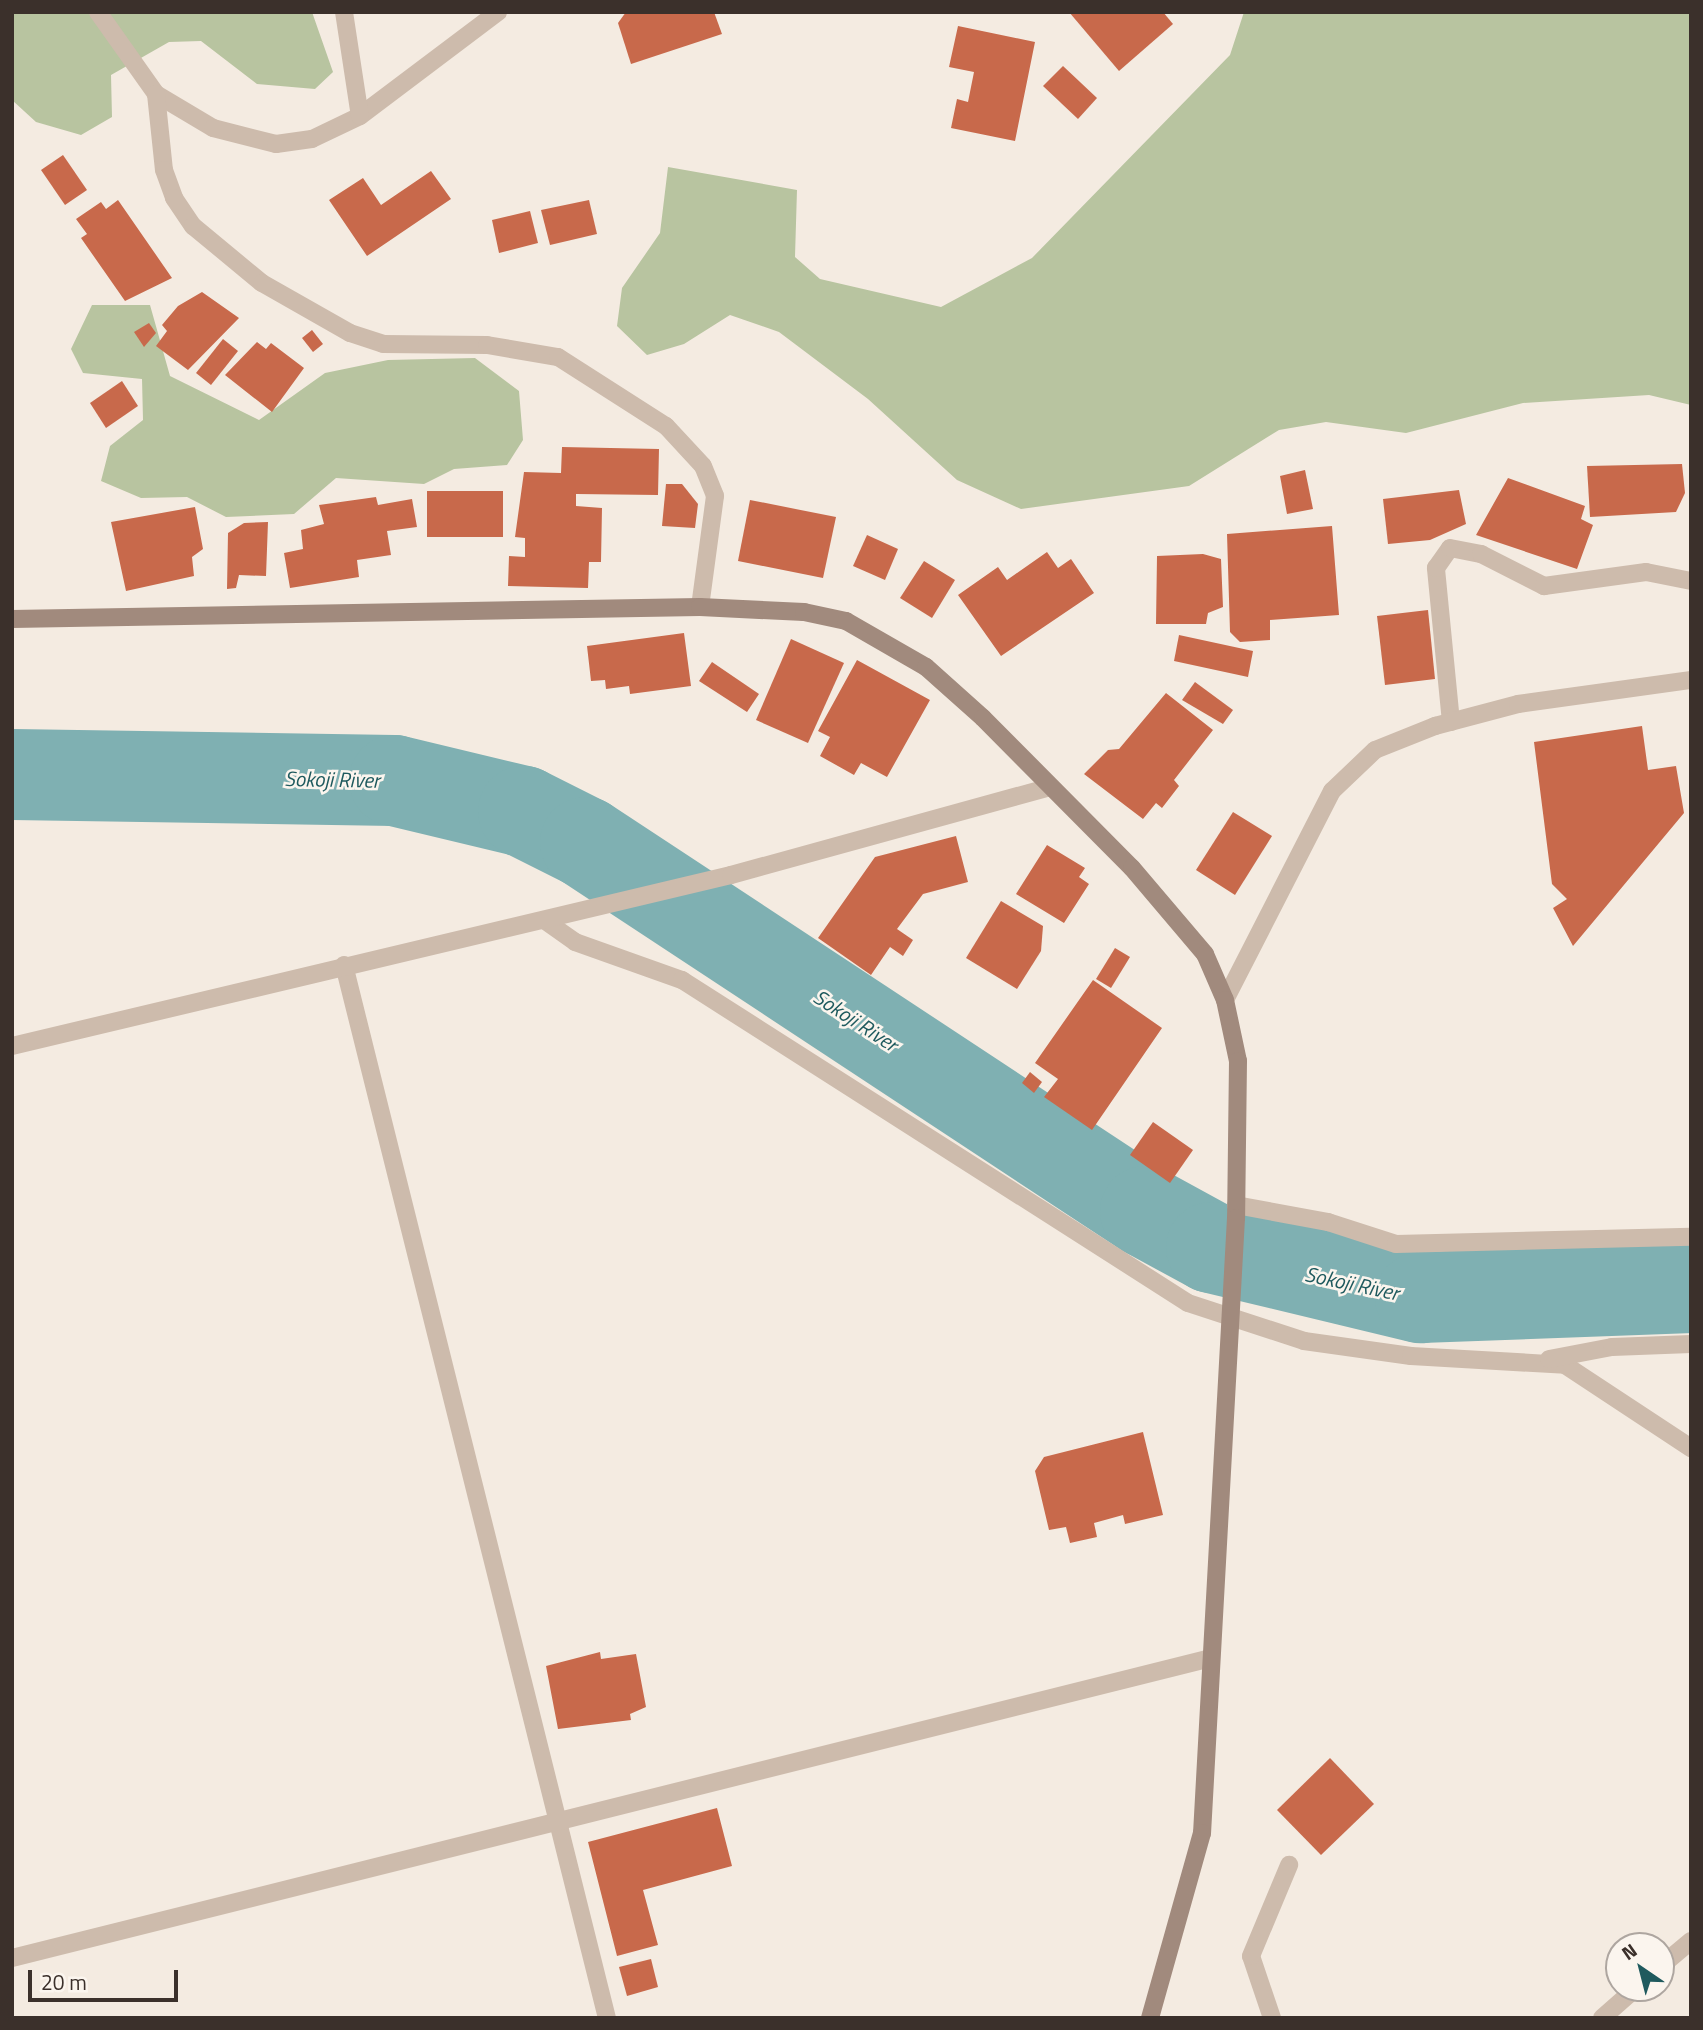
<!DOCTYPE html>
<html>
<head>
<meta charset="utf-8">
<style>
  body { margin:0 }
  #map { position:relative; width:1703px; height:2030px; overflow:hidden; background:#f4ebe1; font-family:"Titillium Web",sans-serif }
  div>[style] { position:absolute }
  .green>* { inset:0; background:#b8c4a0 }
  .river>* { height:91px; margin:-45.5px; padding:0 45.5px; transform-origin:45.5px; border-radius:45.5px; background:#7fb0b2 }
  .building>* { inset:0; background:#c8694b }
  .lane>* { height:18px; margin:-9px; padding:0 9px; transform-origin:9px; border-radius:9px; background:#cdbbac }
  .street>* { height:18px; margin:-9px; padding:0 9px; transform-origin:9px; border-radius:9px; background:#cdbbac }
  .secondary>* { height:18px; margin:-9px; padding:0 9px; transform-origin:9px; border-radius:9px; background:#a18a7d }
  span { translate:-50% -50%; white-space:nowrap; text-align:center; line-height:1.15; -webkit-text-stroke:5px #fbf5ee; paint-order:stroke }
  .water-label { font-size:21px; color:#1f5a5e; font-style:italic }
  .frame { position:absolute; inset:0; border:14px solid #3b302b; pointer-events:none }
  .north { position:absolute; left:1605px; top:1932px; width:70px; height:70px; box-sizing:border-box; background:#fbf5ee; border:2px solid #aea6a0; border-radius:50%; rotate:325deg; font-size:19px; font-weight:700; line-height:28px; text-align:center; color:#3b302b }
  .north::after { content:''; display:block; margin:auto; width:24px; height:32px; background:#1f5a5e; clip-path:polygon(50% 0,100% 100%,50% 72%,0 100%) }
  .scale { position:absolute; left:28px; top:1970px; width:150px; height:32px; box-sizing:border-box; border:4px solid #3b302b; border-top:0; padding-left:9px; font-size:21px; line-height:24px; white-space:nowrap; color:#3b302b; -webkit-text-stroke:5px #fbf5ee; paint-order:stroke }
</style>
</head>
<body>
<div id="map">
  <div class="green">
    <div style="clip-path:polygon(12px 12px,312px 12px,333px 72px,315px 89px,257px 84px,201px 41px,169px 42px,111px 75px,112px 117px,81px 135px,36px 122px,12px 100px)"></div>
    <div style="clip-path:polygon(1244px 12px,1691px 12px,1691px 405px,1649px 395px,1523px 403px,1406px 433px,1326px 422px,1279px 430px,1189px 486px,1021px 509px,957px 480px,868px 399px,779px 332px,730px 315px,684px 344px,647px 355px,617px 326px,622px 288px,660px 233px,668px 167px,797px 190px,795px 257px,820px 279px,941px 307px,1032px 258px,1230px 55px)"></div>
    <div style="clip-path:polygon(92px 305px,150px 305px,170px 376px,259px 420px,325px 373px,388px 360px,475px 358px,519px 391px,523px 440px,507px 465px,454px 469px,424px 484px,336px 478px,294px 514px,226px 517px,187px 497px,141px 498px,101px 481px,110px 446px,143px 420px,142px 379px,83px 373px,71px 349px)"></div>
  </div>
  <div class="river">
    <div style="left:12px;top:774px;width:382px;rotate:0.9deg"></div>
    <div style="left:394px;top:780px;width:133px;rotate:13.5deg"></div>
    <div style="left:523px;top:811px;width:69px;rotate:26.6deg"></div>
    <div style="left:585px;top:842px;width:671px;rotate:33.38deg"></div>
    <div style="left:1145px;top:1211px;width:75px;rotate:28.6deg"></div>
    <div style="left:1211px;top:1247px;width:215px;rotate:13.5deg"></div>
    <div style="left:1420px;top:1297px;width:271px;rotate:-2.1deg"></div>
  </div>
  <div class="building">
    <div style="clip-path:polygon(626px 12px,714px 12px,722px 34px,631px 64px,618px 23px)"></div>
    <div style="clip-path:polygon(1069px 12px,1163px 12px,1173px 24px,1119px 71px)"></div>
    <div style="clip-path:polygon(958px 26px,1035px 42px,1015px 141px,951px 128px,957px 99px,968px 102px,974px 72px,949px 67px)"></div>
    <div style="clip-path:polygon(1063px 66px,1097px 98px,1078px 119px,1043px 86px)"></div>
    <div style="clip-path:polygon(63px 155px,87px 190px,65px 205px,41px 170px)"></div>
    <div style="clip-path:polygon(431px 171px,451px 199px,367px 256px,329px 200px,363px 178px,381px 205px)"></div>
    <div style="clip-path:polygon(118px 200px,172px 278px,125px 301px,81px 238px,87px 234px,76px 219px,101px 202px,106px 209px)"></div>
    <div style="clip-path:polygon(589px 200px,597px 234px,550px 245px,541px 210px)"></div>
    <div style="clip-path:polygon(530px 211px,538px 243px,499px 253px,492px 220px)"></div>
    <div style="clip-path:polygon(202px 292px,239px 318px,188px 370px,156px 346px,167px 331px,162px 325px,178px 306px)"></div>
    <div style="clip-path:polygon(149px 323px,156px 333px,144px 347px,134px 332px)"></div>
    <div style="clip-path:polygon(312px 330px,323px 344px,313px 352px,302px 338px)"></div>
    <div style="clip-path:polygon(223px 339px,238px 351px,211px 385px,196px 373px)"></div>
    <div style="clip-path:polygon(257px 342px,266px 349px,271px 343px,304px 368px,272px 412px,225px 375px)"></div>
    <div style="clip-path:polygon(122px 381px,138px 406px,106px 428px,90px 403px)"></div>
    <div style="clip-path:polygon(562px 447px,659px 449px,658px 495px,576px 494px,576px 506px,602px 508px,601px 562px,589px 562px,588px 588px,508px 586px,509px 556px,525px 557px,525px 538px,515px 537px,524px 472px,561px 473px)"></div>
    <div style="clip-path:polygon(1682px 464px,1685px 493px,1676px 512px,1590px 517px,1587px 466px)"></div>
    <div style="clip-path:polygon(1305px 470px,1313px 509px,1287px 514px,1280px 476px)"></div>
    <div style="clip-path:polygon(1508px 478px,1585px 506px,1581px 519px,1593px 525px,1577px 569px,1476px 535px)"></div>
    <div style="clip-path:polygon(666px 484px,682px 484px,698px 504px,695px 528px,662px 526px)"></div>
    <div style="clip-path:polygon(1459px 490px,1466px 524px,1430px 540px,1388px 544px,1383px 499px)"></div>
    <div style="clip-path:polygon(427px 491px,503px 491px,503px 537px,427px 537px)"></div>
    <div style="clip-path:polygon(376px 497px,378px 505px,412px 499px,417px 527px,387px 531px,391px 555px,357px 560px,359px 577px,290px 588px,284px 553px,303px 549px,301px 530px,324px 524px,319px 505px)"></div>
    <div style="clip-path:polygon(750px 500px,836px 517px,823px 578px,738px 561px)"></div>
    <div style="clip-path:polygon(195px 507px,203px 549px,192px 557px,194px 576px,126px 591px,111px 522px)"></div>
    <div style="clip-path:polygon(268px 522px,266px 576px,239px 575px,236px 588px,227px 589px,228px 533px,244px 523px)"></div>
    <div style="clip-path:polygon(1332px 526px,1339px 615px,1270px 620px,1270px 640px,1240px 642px,1230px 632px,1227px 534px)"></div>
    <div style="clip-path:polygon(867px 535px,898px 549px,885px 580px,853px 566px)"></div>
    <div style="clip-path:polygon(1047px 552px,1058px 568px,1071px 559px,1094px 593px,1001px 656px,958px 595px,998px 567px,1007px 580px)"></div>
    <div style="clip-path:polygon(1203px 554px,1221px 559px,1223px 607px,1208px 613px,1206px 624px,1156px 624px,1157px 556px)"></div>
    <div style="clip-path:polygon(924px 561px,955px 580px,932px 618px,900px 598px)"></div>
    <div style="clip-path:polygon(1428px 610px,1435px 679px,1385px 685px,1377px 616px)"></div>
    <div style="clip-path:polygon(684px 633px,691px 686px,630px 694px,629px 686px,606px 689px,605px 680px,591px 681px,587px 646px)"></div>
    <div style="clip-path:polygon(1179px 635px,1253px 651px,1248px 677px,1174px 661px)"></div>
    <div style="clip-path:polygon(791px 639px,844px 663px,808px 743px,756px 720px)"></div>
    <div style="clip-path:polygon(857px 660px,930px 700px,887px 777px,861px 763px,854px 775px,820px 756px,830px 737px,818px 731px)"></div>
    <div style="clip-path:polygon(712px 662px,759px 694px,747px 712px,699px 681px)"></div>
    <div style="clip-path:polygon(1195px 682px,1233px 710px,1223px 724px,1182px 700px)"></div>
    <div style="clip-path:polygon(1166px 693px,1213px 730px,1174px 780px,1179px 786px,1162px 808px,1156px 803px,1143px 819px,1084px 774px,1108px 750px,1119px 749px)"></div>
    <div style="clip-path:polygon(1642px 726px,1648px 770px,1676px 766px,1684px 813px,1573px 946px,1553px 908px,1567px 899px,1552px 884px,1534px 742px)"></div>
    <div style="clip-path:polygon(1233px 812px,1272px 836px,1235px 895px,1196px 870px)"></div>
    <div style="clip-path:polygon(956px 836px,968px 882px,923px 894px,897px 929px,913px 940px,903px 956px,890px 947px,871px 975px,818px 938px,875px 857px)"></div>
    <div style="clip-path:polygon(1047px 845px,1085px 868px,1079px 877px,1089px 884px,1064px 923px,1016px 894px)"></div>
    <div style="clip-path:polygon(1001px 901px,1043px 926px,1041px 951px,1017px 989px,966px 958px)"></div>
    <div style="clip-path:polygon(1115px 948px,1130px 957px,1111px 988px,1096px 979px)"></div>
    <div style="clip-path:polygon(1093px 980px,1162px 1028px,1092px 1130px,1044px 1097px,1058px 1079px,1035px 1063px)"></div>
    <div style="clip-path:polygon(1030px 1072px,1042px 1082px,1034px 1093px,1022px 1083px)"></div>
    <div style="clip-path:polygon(1153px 1122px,1193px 1150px,1170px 1183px,1130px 1155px)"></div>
    <div style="clip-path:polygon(1143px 1432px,1163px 1515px,1125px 1524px,1123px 1515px,1094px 1523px,1097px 1537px,1070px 1543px,1066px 1527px,1049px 1530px,1035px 1471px,1044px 1457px)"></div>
    <div style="clip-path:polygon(600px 1652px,601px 1659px,636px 1654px,646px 1707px,630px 1714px,631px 1720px,558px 1729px,546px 1666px)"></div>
    <div style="clip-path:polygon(1330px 1758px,1374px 1804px,1321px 1855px,1277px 1810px)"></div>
    <div style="clip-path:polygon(717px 1808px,732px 1866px,643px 1890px,658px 1945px,617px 1956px,588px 1842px)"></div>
    <div style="clip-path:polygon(651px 1959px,658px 1987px,627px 1996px,619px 1967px)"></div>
  </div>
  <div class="lane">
    <div style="left:1451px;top:722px;width:155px;rotate:-95.6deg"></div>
    <div style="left:1436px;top:568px;width:24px;rotate:-55deg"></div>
    <div style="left:1450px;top:548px;width:32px;rotate:11deg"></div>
    <div style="left:1481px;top:554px;width:71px;rotate:26.9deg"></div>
    <div style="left:1544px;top:586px;width:103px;rotate:-7.8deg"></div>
    <div style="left:1646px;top:572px;width:46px;rotate:11.3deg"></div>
  </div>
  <div class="street">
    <div style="left:98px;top:12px;width:100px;rotate:54.7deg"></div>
    <div style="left:156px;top:94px;width:66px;rotate:30.8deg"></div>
    <div style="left:213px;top:128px;width:65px;rotate:14.3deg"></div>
    <div style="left:276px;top:144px;width:36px;rotate:-8deg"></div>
    <div style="left:312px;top:139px;width:53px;rotate:-25.6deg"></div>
    <div style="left:360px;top:116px;width:173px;rotate:-37deg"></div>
    <div style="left:344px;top:12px;width:105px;rotate:81.3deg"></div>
    <div style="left:156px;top:94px;width:76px;rotate:84deg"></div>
    <div style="left:164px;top:170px;width:30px;rotate:70deg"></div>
    <div style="left:174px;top:198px;width:34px;rotate:56deg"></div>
    <div style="left:193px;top:226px;width:89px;rotate:39.6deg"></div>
    <div style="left:262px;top:283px;width:101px;rotate:29.6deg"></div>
    <div style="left:350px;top:333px;width:35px;rotate:18deg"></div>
    <div style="left:383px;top:344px;width:104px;rotate:0.6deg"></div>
    <div style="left:487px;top:345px;width:72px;rotate:9.6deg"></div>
    <div style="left:558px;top:357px;width:128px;rotate:32.6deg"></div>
    <div style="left:666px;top:426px;width:54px;rotate:47.2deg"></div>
    <div style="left:703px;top:466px;width:32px;rotate:68deg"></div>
    <div style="left:715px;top:496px;width:112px;rotate:97.7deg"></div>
    <div style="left:544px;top:920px;width:38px;rotate:35deg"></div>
    <div style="left:575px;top:942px;width:114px;rotate:19.6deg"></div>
    <div style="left:682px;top:980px;width:600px;rotate:32.55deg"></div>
    <div style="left:1188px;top:1303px;width:122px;rotate:18.1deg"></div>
    <div style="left:1304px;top:1341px;width:108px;rotate:8deg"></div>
    <div style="left:1411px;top:1356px;width:154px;rotate:3.3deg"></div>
    <div style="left:1565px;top:1365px;width:151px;rotate:33.4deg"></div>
    <div style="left:344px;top:965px;width:1085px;rotate:75.98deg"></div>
    <div style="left:1225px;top:1000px;width:235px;rotate:-62.9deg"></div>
    <div style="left:1332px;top:791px;width:59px;rotate:-43.6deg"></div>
    <div style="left:1375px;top:750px;width:65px;rotate:-21.8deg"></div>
    <div style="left:1435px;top:726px;width:86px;rotate:-14.8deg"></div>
    <div style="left:1518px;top:704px;width:175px;rotate:-7.9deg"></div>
    <div style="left:12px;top:1046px;width:739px;rotate:-13.38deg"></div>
    <div style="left:731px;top:875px;width:331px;rotate:-15.4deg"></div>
    <div style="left:1236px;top:1205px;width:94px;rotate:10.5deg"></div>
    <div style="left:1328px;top:1222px;width:71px;rotate:17.9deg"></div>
    <div style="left:1396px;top:1244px;width:295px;rotate:-1.4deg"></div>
    <div style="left:1549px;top:1359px;width:64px;rotate:-10.8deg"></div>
    <div style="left:1612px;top:1347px;width:79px;rotate:-2.2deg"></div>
    <div style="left:12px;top:1958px;width:1236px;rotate:-14.05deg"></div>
    <div style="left:1661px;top:1966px;width:39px;rotate:-40deg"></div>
    <div style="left:1272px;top:2018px;width:65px;rotate:-108.7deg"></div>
    <div style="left:1251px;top:1956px;width:99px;rotate:-67.3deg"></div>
    <div style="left:1602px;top:2018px;width:45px;rotate:-41.4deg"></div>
  </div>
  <div class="secondary">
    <div style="left:12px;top:619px;width:688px;rotate:-1deg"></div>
    <div style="left:700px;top:607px;width:104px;rotate:2.8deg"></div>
    <div style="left:804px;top:612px;width:43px;rotate:12.1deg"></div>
    <div style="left:846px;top:621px;width:92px;rotate:29.9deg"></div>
    <div style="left:926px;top:667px;width:76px;rotate:41.8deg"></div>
    <div style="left:983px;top:718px;width:211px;rotate:45.2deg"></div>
    <div style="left:1132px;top:868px;width:113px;rotate:49.7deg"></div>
    <div style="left:1205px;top:954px;width:50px;rotate:66.5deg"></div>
    <div style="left:1225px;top:1000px;width:62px;rotate:78deg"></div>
    <div style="left:1238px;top:1061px;width:157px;rotate:90.7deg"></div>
    <div style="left:1236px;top:1218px;width:616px;rotate:93.16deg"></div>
    <div style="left:1202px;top:1833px;width:192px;rotate:105.7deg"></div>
  </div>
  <div class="water-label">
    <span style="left:332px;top:779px;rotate:1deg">Sokoji River</span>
    <span style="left:856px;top:1020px;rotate:33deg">Sokoji River</span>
    <span style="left:1352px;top:1283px;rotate:12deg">Sokoji River</span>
  </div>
  <div class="frame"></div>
  <div class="north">N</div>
  <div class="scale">20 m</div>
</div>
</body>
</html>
